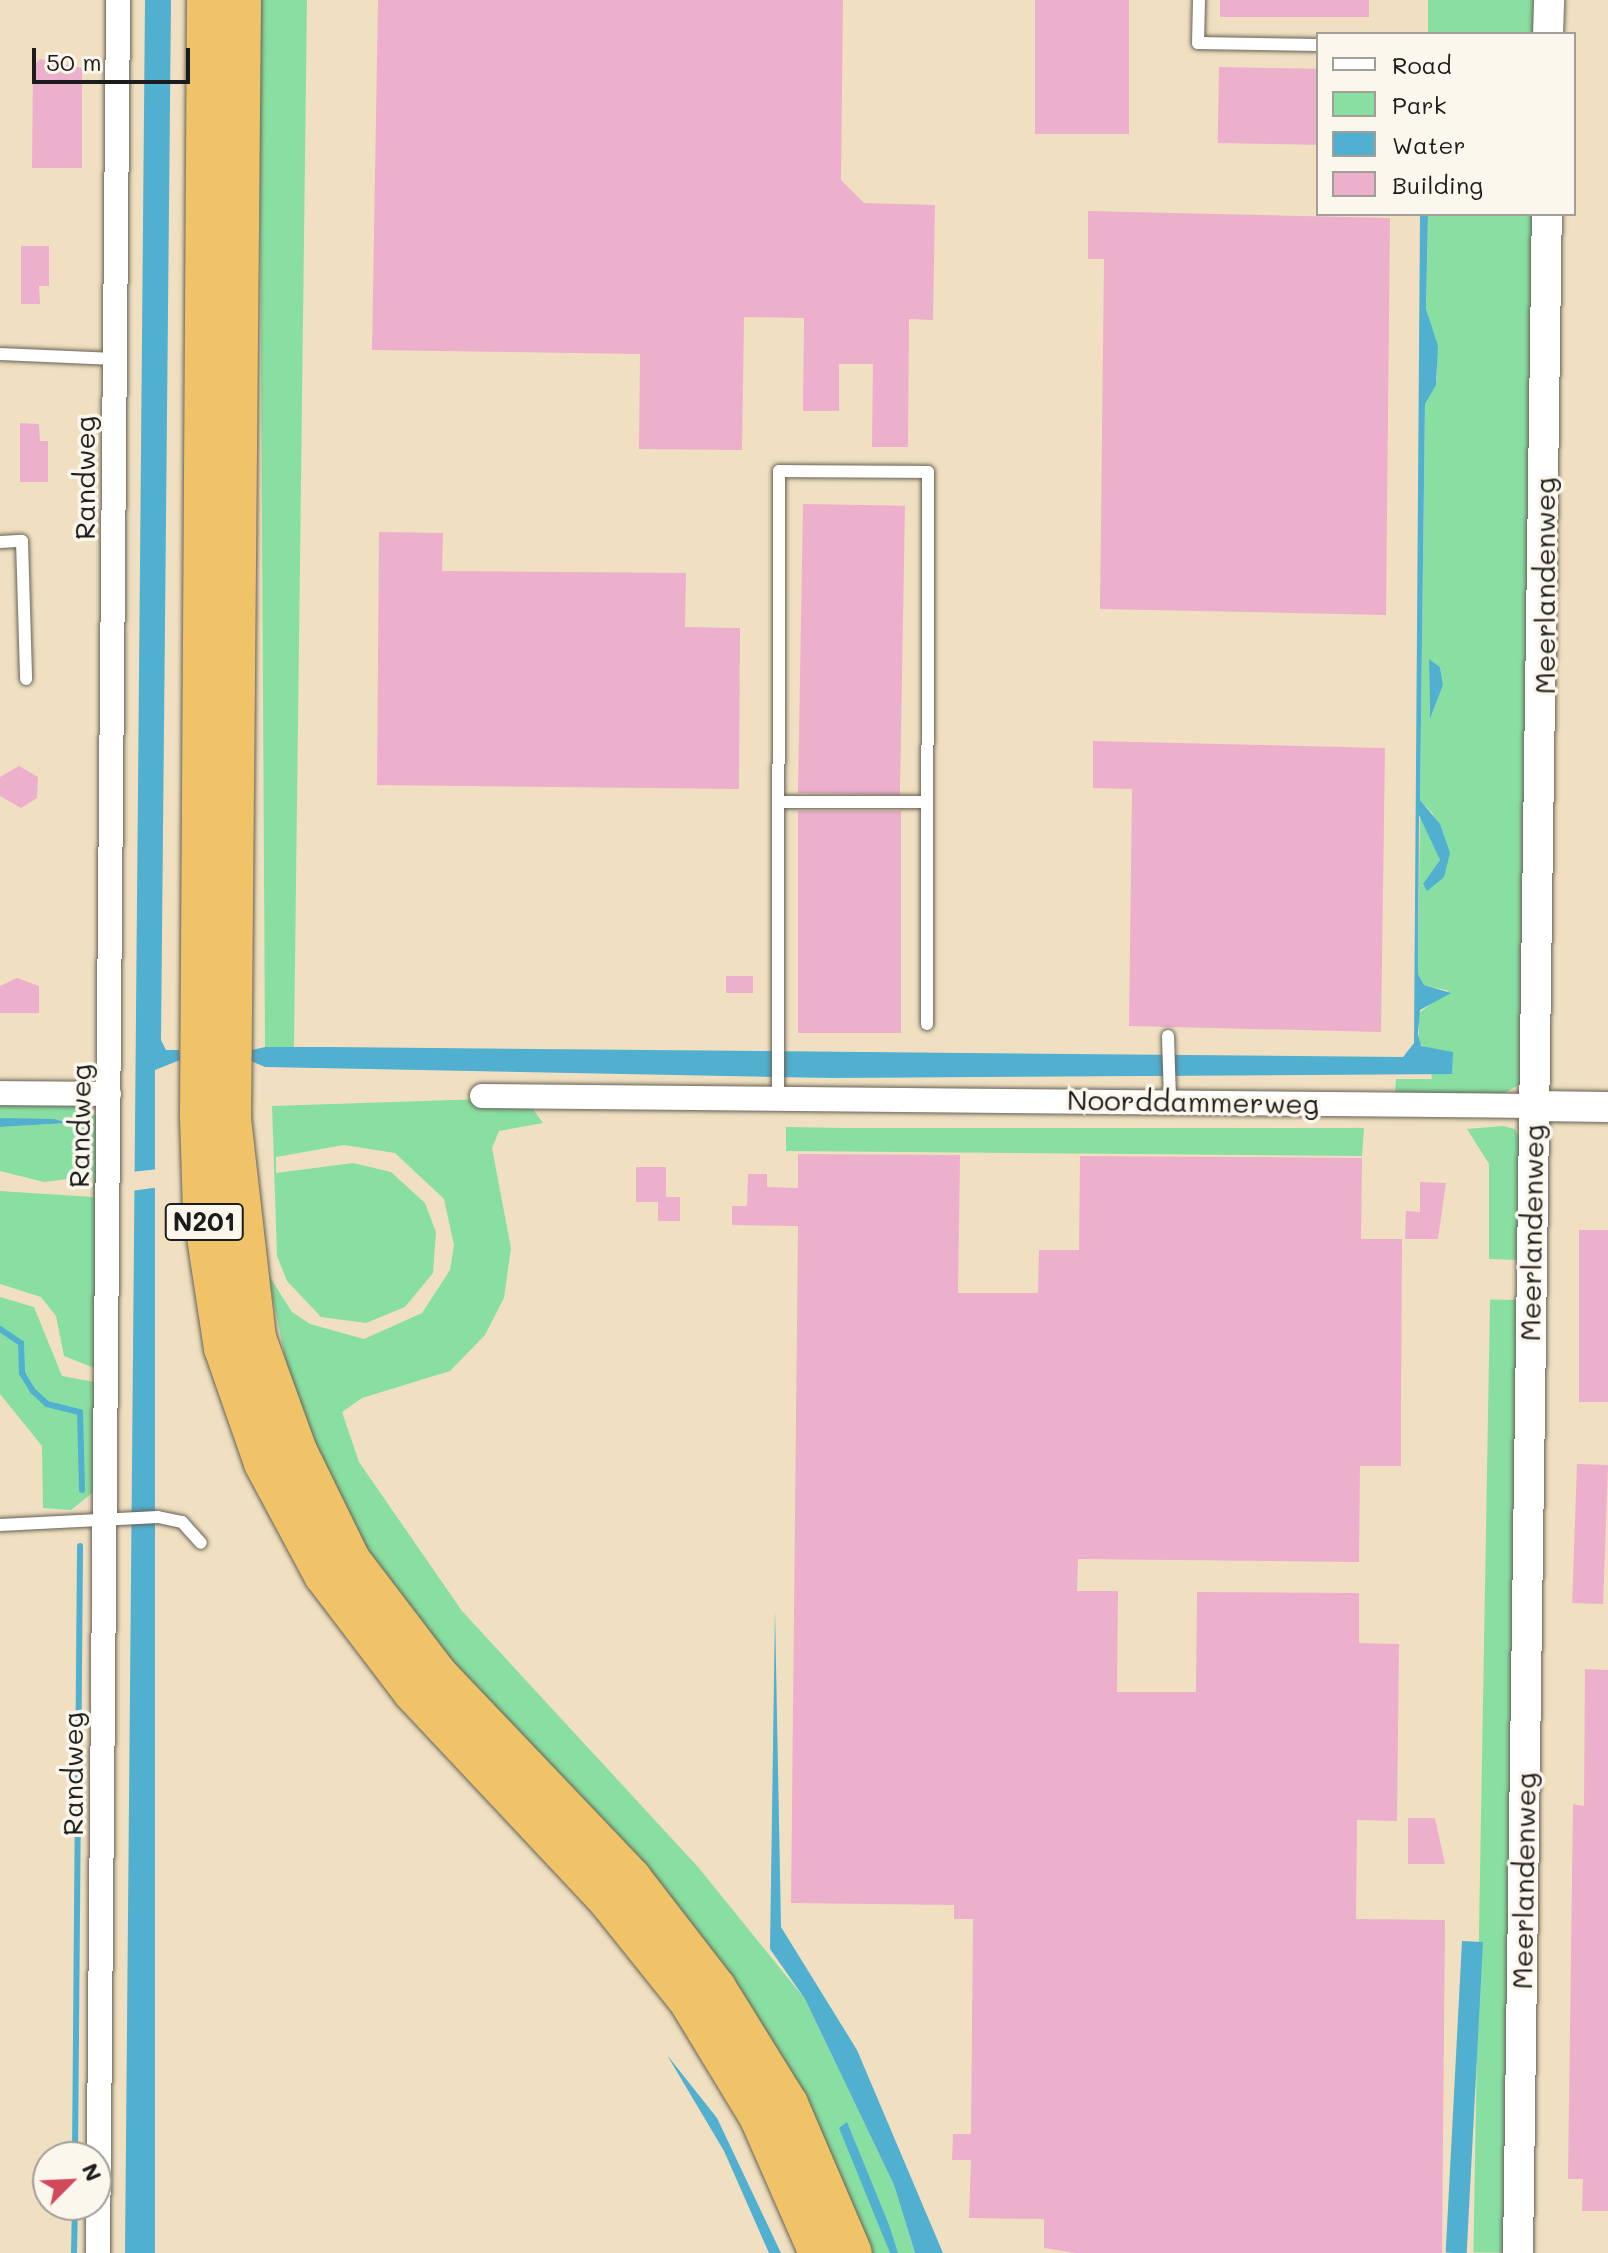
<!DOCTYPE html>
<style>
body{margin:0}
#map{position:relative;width:1608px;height:2253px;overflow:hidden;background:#f0e0c1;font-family:Mali,sans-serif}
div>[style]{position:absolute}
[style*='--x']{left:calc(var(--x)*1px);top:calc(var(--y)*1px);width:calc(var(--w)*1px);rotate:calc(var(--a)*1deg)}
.green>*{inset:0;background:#89dfa2;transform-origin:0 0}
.water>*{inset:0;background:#51afd0;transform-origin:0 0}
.pier>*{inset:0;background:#f0e0c1}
.stream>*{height:6px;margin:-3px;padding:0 3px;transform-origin:3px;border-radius:3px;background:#51afd0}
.building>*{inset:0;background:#ecafcc;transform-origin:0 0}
.roads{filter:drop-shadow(0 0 2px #666156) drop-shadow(0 0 2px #666156)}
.service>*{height:12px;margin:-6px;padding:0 6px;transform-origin:6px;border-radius:6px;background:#fff}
.minor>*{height:24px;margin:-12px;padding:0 12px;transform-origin:12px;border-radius:12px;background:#fff}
.tertiary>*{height:30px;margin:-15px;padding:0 15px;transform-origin:15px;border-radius:15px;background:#fff}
.trunk>*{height:40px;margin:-20px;padding:0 20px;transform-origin:20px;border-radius:20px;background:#f0c369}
span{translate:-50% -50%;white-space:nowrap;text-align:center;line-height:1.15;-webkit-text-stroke:7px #fbf7ec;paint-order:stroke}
.shield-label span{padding:2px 6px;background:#fbf7ec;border:2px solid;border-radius:6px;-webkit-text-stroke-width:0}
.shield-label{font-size:26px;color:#1c1c1c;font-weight:700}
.street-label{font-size:28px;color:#1c1c1c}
.legend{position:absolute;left:1316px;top:32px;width:260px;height:184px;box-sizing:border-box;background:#fbf7ec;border:2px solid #a29f99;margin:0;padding:10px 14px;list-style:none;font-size:24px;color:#1c1c1c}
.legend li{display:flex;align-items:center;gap:16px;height:40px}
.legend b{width:40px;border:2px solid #a29f99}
.north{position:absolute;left:32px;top:2141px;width:80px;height:80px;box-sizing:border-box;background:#fbf7ec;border:2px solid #a29f99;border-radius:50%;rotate:66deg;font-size:22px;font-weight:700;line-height:32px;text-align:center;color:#1c1c1c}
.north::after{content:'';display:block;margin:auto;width:28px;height:36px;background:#d1495b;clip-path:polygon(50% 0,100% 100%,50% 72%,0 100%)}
.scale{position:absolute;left:32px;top:48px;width:158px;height:36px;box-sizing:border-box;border:4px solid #1c1c1c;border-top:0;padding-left:10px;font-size:24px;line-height:28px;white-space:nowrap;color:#1c1c1c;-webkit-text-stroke:6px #fbf7ec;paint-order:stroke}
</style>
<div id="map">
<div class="green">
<div style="clip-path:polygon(259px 0,307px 0,294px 1047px,265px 1047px)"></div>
<div style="left:1428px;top:0;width:105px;height:34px"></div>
<div style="clip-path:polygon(evenodd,1428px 214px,1534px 214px,1520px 1084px,1503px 1094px,1395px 1093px,1396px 1079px,1432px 1079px,1427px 1048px,1419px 1044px,1419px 1013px,1449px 991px,1424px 985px,1418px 974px,1420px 815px,1440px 860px,1422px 886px,1444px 877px,1433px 814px,1420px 800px,1425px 404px,1437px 379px,1437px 352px,1426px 309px,1428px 214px,1429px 659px,1440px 667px,1443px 685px,1430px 719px,1429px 659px)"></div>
<div style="clip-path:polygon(484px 1099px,530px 1105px,543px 1123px,499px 1131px,492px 1148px,511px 1248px,504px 1298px,485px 1335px,450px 1371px,362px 1398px,342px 1412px,359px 1462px,462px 1611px,698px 1867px,805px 1999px,894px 2185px,915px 2253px,898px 2253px,847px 2123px,890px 2253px,869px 2253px,364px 1548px,292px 1391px,268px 1274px,292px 1312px,310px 1324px,364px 1339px,422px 1313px,450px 1270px,454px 1245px,444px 1199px,395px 1153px,344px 1145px,276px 1157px,276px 1173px,353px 1163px,391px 1172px,425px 1203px,436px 1232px,433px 1273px,405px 1307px,366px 1323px,321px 1317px,287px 1281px,277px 1256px,272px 1106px)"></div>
<div style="clip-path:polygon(0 1100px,76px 1102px,96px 1116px,97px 1369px,64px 1356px,56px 1316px,41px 1297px,0 1284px,0 1191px,93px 1197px,93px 1176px,44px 1182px,0 1171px,0 1127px,68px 1123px,0 1118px)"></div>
<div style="clip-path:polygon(1503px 1126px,1515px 1129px,1521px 1141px,1521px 1260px,1489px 1259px,1489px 1164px,1467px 1129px)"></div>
<div style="clip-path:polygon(786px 1127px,848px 1128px,1364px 1128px,1362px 1156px,786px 1151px)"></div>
<div style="clip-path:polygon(0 1297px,34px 1307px,62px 1376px,94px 1382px,97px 1489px,71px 1510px,43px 1508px,42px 1446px,0 1394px)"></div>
<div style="left:1520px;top:1300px;width:953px;height:30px;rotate:91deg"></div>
</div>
<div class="water">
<div style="clip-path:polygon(145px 0,171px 0,161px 1040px,166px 1050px,179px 1050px,180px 1060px,155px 1070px,155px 2253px,125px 2253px)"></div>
<div style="clip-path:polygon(1420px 214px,1428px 214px,1426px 309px,1438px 346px,1436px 385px,1425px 404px,1420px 800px,1440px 824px,1450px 853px,1444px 877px,1427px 891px,1423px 884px,1440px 860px,1419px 815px,1418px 974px,1424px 985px,1451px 993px,1420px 1010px,1418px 1034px,1421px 1046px,1453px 1052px,1452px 1074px,833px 1078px,265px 1067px,251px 1061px,252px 1050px,265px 1047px,329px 1047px,1403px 1057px,1414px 1043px)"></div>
<div style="clip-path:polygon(1429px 659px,1440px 667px,1443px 685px,1430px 719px)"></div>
<div style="clip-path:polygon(0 1118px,54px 1119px,68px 1123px,0 1127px)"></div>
<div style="clip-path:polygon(775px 1610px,781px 1927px,857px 2050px,943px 2253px,915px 2253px,894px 2185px,805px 1999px,770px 1949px)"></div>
<div style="left:1462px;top:1941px;width:21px;height:312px;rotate:3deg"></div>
<div style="clip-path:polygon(667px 2055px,717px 2118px,781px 2253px,769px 2253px,724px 2151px)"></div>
<div style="clip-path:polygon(847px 2122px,889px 2225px,898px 2253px,890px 2253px,839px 2128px)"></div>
</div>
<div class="pier">
<div style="clip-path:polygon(159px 1169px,160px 1187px,131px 1191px,131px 1172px)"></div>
</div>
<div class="stream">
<div style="--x:0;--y:1329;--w:25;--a:34"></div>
<div style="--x:21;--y:1343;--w:30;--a:88"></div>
<div style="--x:22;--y:1373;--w:21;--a:59"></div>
<div style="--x:33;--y:1391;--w:19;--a:43"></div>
<div style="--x:47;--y:1404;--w:34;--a:14"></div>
<div style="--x:80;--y:1412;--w:78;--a:88.5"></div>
<div style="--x:75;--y:2157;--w:611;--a:-89.53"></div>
<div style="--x:74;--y:2253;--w:48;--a:-88.8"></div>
</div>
<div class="building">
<div style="clip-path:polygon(378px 0,843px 0,841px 180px,864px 203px,935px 205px,933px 320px,909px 319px,908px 447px,872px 447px,873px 364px,839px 364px,839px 411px,803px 411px,804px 318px,744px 317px,742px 450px,639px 449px,640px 354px,372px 350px)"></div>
<div style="left:1035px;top:0;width:94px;height:134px"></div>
<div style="left:1220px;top:0;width:149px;height:17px"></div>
<div style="clip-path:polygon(40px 59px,82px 68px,82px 168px,32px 168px,33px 67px)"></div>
<div style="left:1219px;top:67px;width:99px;height:76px;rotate:1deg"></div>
<div style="clip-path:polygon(1088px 211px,1390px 218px,1386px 615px,1100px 609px,1104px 259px,1088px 259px)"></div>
<div style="clip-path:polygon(21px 246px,49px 246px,49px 286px,39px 286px,40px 304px,21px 304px)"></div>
<div style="clip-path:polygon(20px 423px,39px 424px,40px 441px,48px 441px,48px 482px,20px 482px)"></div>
<div style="left:803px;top:504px;width:102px;height:289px;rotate:1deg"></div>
<div style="clip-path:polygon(379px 532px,443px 533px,442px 571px,686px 573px,685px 627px,740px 628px,739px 789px,377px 785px)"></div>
<div style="clip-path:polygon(1093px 741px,1385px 748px,1381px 1032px,1129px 1026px,1132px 789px,1093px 788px)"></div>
<div style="clip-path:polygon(19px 766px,38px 777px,37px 798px,21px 808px,0 796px,0 777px)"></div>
<div style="left:798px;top:811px;width:103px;height:222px"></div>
<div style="left:726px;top:976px;width:27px;height:17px"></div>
<div style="clip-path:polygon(17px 978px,39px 986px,39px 1013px,0 1013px,0 986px)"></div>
<div style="clip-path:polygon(798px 1154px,960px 1155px,958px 1293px,1038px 1293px,1039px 1250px,1079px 1250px,1080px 1156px,1362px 1158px,1361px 1239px,1402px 1239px,1401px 1401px,1401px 1466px,1360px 1466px,1359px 1562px,1078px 1559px,1077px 1591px,1118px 1591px,1117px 1692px,1196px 1692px,1197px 1592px,1359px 1593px,1359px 1643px,1399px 1644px,1397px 1821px,1357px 1820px,1356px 1919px,1445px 1920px,1442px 2253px,1076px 2253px,1044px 2248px,1044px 2219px,969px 2218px,971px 2160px,952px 2160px,953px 2134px,971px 2134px,973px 1919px,954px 1919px,954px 1905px,791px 1903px,798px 1226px,732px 1225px,732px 1206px,747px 1206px,748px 1174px,767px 1174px,767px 1187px,798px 1188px)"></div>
<div style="clip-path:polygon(636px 1167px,666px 1167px,666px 1197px,680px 1197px,680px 1221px,658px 1221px,658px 1202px,636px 1202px)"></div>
<div style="clip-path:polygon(1420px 1182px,1446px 1183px,1438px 1239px,1405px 1239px,1406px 1211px,1420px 1212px)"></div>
<div style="left:1579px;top:1230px;width:29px;height:172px"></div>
<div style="left:1577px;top:1464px;width:31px;height:139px;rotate:2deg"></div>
<div style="clip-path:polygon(1585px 1669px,1608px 1670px,1608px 2211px,1582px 2211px,1583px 2179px,1568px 2179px,1573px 1804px,1584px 1806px)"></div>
<div style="clip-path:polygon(1408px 1818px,1435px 1818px,1445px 1864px,1408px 1864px)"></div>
</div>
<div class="roads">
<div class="service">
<div style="--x:1199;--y:0;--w:43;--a:91.3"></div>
<div style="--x:1198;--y:43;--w:120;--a:1"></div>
<div style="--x:0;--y:354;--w:115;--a:2.5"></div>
<div style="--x:0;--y:542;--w:22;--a:-3"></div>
<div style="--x:22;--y:541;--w:138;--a:88.3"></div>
<div style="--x:778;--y:802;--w:149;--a:0"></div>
<div style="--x:1168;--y:1036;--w:64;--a:88.2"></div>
<div style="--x:778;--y:1098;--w:627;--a:-89.91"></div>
<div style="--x:779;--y:471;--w:149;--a:0.4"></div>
<div style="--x:928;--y:472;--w:552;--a:90.1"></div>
<div style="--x:0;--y:1525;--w:158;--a:-2.9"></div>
<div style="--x:158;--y:1517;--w:25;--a:12"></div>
<div style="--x:182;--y:1522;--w:28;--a:48"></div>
</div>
<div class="minor">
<div style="--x:0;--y:1093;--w:109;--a:0.5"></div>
<div style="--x:482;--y:1096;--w:1052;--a:0.54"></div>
<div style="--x:98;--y:2253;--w:2253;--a:-89.49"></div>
</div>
<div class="tertiary">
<div style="--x:1548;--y:34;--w:34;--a:-88"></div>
<div style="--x:1534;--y:1106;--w:74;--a:0.8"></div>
<div style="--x:1518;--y:2253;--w:2039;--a:-89.19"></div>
</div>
<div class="trunk">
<div style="--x:207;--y:0;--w:1116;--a:90.36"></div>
<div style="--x:200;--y:1116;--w:95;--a:88.2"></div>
<div style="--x:203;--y:1211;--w:139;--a:81.3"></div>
<div style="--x:224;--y:1348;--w:122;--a:70.8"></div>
<div style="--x:264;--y:1463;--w:127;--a:61.8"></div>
<div style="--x:324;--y:1575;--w:147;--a:52.7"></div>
<div style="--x:413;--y:1692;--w:287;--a:46.8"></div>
<div style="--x:609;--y:1901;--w:128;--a:51.3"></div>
<div style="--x:689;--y:2001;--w:137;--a:58.7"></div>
<div style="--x:760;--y:2118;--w:147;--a:66.4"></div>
<div style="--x:241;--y:0;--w:1119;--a:90.51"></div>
<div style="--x:231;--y:1119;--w:220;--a:83.5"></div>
<div style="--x:256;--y:1338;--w:120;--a:70.1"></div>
<div style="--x:297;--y:1451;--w:123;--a:63.9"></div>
<div style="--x:351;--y:1561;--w:142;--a:52.7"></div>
<div style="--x:437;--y:1674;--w:282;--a:46.4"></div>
<div style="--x:631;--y:1878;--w:139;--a:52.3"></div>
<div style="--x:716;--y:1988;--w:137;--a:58.2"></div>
<div style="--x:788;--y:2104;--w:162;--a:66.8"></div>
</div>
</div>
<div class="shield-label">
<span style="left:204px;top:1222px">N201</span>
</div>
<div class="street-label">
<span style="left:84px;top:478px;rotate:-90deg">Randweg</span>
<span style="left:1544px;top:586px;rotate:-90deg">Meerlandenweg</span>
<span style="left:1193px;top:1101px;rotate:1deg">Noorddammerweg</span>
<span style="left:79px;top:1126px;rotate:-89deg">Randweg</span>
<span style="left:1531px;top:1233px;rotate:-89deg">Meerlandenweg</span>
<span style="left:72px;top:1774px;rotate:-90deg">Randweg</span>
<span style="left:1523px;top:1881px;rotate:-89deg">Meerlandenweg</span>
</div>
<ul class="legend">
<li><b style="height:10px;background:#fff"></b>Road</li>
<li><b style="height:22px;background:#89dfa2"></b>Park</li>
<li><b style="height:22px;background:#51afd0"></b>Water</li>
<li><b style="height:22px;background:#ecafcc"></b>Building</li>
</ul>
<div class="north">N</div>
<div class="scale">50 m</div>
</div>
